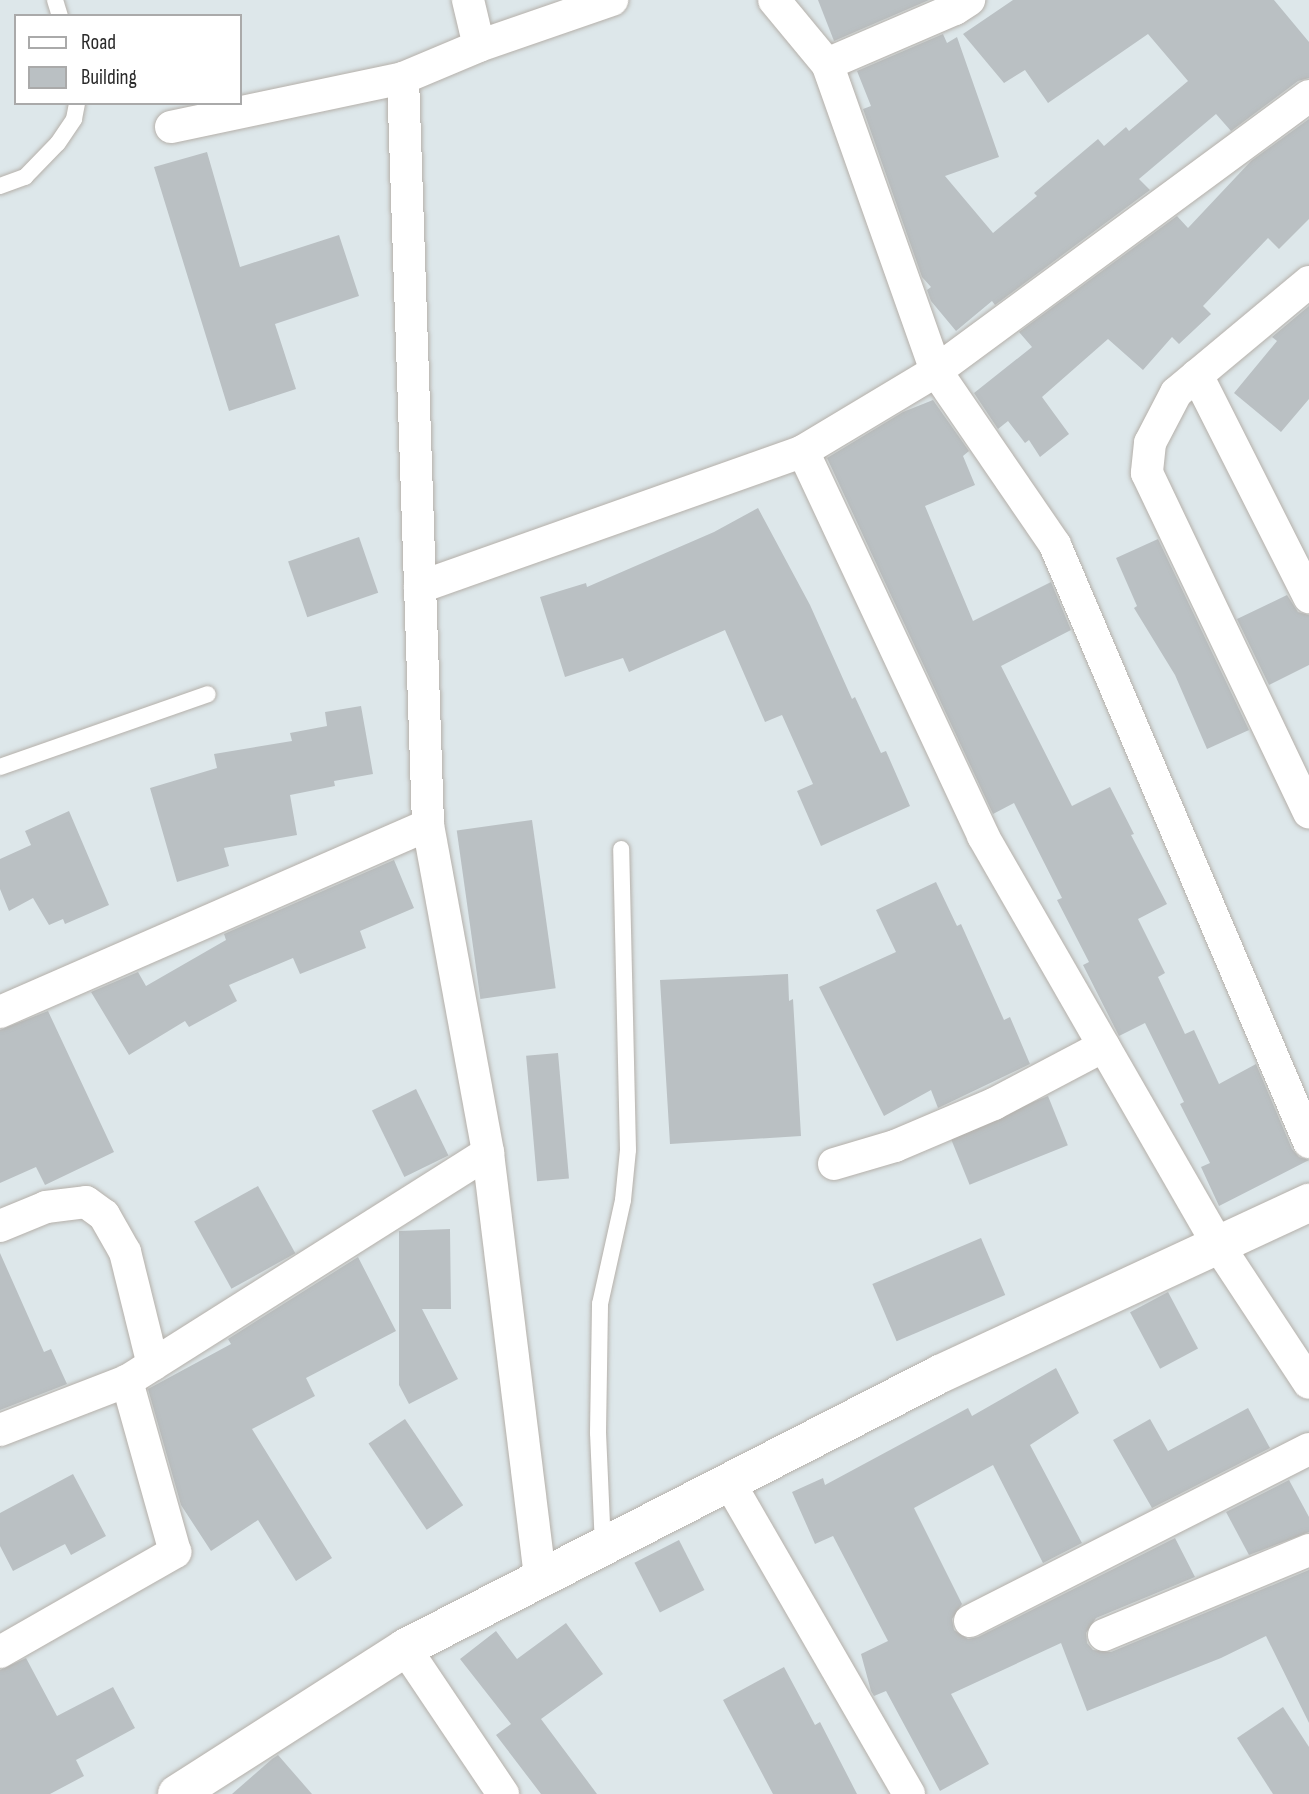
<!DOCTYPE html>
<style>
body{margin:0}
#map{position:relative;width:1309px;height:1794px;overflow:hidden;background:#dde7ea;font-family:"Sofia Sans Condensed",sans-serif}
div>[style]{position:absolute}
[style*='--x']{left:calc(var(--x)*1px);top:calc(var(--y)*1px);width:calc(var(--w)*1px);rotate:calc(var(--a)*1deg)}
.building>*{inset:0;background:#bac0c3;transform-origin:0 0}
.roads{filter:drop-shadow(0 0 2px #b5b0aa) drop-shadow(0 0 2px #b5b0aa)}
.lane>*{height:16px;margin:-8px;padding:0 8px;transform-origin:8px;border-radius:8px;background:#fff}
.street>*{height:32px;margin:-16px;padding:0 16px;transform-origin:16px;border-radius:16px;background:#fff}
.secondary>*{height:38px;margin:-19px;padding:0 19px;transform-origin:19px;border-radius:19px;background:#fff}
span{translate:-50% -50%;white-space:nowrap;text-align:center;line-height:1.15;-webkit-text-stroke:5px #fff;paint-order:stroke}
.legend{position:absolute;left:14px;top:14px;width:228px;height:91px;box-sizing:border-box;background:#fff;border:2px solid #aaa;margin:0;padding:9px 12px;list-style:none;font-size:21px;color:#2a2a2a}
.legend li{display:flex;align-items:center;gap:14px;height:35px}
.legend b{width:35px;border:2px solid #aaa}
</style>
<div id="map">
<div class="building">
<div style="clip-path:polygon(818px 0,929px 0,834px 41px)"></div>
<div style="clip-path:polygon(1013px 0,1274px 0,1309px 42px,1309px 78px,1298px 81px,1231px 131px,1216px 114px,1139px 179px,1150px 190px,995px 305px,992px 301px,956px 331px,931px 301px,927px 290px,931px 287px,922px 277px,863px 109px,871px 106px,857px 71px,943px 34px,947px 43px,957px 37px,999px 157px,945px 176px,993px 233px,1037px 196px,1034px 193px,1098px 139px,1104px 146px,1126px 127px,1129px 131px,1188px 81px,1148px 34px,1048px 103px,1025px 70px,1004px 83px,963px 34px)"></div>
<div style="clip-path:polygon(1309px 119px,1309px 219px,1279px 249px,1268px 238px,1203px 306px,1211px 314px,1179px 344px,1172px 337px,1143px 370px,1108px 339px,1042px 397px,1069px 434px,1040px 457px,1029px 440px,1025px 443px,1008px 421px,998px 429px,974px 393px,1032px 347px,1019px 332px,1177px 216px,1188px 228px,1251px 161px)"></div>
<div style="clip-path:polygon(207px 152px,240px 267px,339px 235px,359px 296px,275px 324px,296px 389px,229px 411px,154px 167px)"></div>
<div style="clip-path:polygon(1309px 306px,1309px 399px,1281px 432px,1234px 393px,1277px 341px,1272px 337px)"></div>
<div style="clip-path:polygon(933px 400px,969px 451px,963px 456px,975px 485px,925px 506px,973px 621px,1051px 582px,1071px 630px,1001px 666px,1072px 806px,1110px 787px,1134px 834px,1131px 835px,1167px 904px,1138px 919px,1165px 973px,1158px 977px,1185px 1034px,1194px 1030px,1219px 1084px,1256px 1064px,1292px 1149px,1299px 1157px,1309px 1160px,1219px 1206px,1201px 1167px,1210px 1163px,1180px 1104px,1184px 1102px,1145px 1023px,1119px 1036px,1083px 965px,1089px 962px,1057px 900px,1062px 898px,1014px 803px,993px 814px,827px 458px,903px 412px)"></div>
<div style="clip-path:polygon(758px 508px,810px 605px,852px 699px,855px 697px,881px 753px,886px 751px,910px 806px,821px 846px,797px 791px,813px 784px,782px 715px,765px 722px,725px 630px,629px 672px,623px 658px,565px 677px,540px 597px,586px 583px,587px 587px,714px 532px)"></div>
<div style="left:359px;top:537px;width:59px;height:75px;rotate:71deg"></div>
<div style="clip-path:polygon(1158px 539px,1249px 730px,1207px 749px,1175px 675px,1134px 608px,1137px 606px,1116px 558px)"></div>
<div style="clip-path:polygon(1287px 595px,1298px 612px,1309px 615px,1309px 665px,1269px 685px,1237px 619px)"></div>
<div style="clip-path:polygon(361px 706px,373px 774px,334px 781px,335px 786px,290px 795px,297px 835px,224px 848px,229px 866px,177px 882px,150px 788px,217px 768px,214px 754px,292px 741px,290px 733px,327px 726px,325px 712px)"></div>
<div style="clip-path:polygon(69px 811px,109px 905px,65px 924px,63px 919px,49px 925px,33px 898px,9px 911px,0 889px,0 859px,31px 845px,25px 831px)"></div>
<div style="left:532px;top:820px;width:170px;height:76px;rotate:82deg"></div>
<div style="clip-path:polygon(394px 860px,414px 908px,360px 931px,366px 948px,300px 974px,293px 958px,229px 985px,237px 1001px,189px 1027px,185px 1021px,129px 1055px,91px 992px,138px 972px,146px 986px,226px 940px,224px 934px)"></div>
<div style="clip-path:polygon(936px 882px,957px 926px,961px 924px,1004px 1020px,1010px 1017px,1030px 1064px,938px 1108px,931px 1090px,884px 1116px,819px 987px,896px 952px,876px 910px)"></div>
<div style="clip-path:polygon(788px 974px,789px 1001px,793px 999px,801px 1136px,670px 1144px,660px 980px)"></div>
<div style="clip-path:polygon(48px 1011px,114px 1152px,45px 1185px,36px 1167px,0 1183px,0 1030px)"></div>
<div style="left:558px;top:1053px;width:126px;height:32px;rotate:85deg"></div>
<div style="left:416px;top:1089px;width:74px;height:49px;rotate:64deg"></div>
<div style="left:1048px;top:1096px;width:53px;height:106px;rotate:68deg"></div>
<div style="left:258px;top:1186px;width:77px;height:73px;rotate:61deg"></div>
<div style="clip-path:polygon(450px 1229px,451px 1309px,422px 1309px,458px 1379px,409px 1404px,399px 1385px,399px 1231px)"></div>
<div style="left:981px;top:1238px;width:62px;height:118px;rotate:67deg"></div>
<div style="clip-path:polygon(0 1253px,44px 1352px,51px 1349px,67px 1384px,0 1410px)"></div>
<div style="clip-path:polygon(358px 1257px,396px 1331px,306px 1378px,315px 1396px,252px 1429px,332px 1558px,296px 1581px,258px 1520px,211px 1551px,181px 1505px,148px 1389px,231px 1344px,228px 1339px)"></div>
<div style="left:1168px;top:1292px;width:64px;height:43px;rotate:62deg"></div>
<div style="clip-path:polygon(1056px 1368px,1079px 1413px,1030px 1445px,1082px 1543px,1043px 1563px,993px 1465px,914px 1508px,962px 1604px,952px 1619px,954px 1630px,968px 1639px,978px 1637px,1175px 1538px,1195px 1577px,1096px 1618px,1086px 1633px,1087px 1643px,1093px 1650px,1111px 1652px,1309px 1570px,1309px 1723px,1266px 1636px,1221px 1658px,1087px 1711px,1061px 1643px,951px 1694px,989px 1764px,940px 1791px,886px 1691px,874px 1696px,871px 1691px,861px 1654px,888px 1641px,833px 1536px,815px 1544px,792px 1492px,823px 1478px,825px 1485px,968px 1408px,972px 1416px)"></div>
<div style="clip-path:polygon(1248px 1408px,1270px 1448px,1152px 1508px,1113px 1440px,1150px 1419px,1168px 1451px)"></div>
<div style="left:405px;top:1419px;width:104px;height:44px;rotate:56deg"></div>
<div style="clip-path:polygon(73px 1474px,106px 1536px,71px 1555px,65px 1544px,13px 1571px,0 1546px,0 1513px)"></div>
<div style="clip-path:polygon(1289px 1480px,1309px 1517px,1309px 1532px,1249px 1555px,1226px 1512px)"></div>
<div style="left:679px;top:1540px;width:56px;height:50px;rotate:63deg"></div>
<div style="clip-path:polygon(566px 1623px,603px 1674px,541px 1719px,597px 1794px,541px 1794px,496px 1735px,511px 1724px,460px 1659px,496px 1631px,517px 1659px)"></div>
<div style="clip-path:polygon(26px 1658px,57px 1716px,113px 1687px,135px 1728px,76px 1760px,84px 1776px,50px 1794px,0 1794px,0 1670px)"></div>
<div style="clip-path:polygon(784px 1667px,815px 1725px,820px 1722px,857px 1794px,773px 1794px,723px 1700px)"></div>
<div style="clip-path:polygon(1283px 1707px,1309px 1747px,1309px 1794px,1273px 1794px,1237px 1738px)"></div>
<div style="clip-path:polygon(278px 1755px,312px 1794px,232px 1794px,272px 1759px)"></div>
</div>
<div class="roads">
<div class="lane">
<div style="--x:55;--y:0;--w:17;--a:73"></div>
<div style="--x:0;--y:186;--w:27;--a:-20"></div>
<div style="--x:25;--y:177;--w:47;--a:-45.9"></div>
<div style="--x:58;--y:143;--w:29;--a:-56"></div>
<div style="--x:74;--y:119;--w:16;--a:-79"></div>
<div style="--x:0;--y:767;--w:220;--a:-19.3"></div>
<div style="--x:603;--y:1547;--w:114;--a:-92.5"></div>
<div style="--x:598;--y:1433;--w:129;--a:-89.1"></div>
<div style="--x:600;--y:1304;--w:107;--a:-77.5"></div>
<div style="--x:623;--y:1200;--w:50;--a:-84.3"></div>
<div style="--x:628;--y:1150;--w:301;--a:-91.3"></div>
</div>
<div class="street">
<div style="--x:468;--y:0;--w:47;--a:76.6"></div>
<div style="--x:827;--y:64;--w:139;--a:-23.3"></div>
<div style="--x:955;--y:9;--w:17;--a:-33"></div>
<div style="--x:403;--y:78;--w:747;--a:88.08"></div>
<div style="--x:428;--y:825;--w:333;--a:79.6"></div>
<div style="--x:488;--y:1153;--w:429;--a:83"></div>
<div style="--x:1309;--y:96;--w:463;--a:143.6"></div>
<div style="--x:936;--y:371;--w:211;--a:55.6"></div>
<div style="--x:1055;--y:545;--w:649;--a:66.95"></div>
<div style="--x:171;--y:127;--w:237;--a:-11.9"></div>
<div style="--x:403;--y:78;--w:82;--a:-22.8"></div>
<div style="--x:479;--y:46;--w:141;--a:-19.1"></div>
<div style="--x:1309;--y:282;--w:173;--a:140.2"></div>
<div style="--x:1176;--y:393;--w:56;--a:117.5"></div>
<div style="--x:1150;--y:443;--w:30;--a:96"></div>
<div style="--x:1147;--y:473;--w:376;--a:64.5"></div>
<div style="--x:1197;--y:375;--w:249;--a:63.2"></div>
<div style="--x:803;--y:451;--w:425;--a:64.9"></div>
<div style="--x:983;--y:836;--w:472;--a:60.1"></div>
<div style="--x:1218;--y:1245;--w:165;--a:56.6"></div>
<div style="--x:420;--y:587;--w:406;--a:-19.5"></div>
<div style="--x:803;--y:451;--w:155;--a:-31"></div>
<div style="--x:936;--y:371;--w:326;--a:-109.5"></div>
<div style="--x:827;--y:64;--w:83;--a:-129.6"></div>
<div style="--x:0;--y:1012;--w:467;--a:-23.6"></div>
<div style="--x:834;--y:1164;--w:64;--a:-16.4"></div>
<div style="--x:895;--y:1146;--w:108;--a:-23"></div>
<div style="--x:994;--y:1104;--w:124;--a:-27.8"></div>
<div style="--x:0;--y:1226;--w:50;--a:-22.4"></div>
<div style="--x:46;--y:1207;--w:40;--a:-7.1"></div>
<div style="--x:86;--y:1202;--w:22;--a:36"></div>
<div style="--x:104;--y:1215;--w:43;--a:60.4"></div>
<div style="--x:125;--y:1252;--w:116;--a:76.1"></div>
<div style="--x:0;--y:1430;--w:136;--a:-21.1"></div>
<div style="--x:127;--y:1381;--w:427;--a:-32.3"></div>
<div style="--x:729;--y:1482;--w:360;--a:60"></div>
<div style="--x:970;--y:1621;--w:380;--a:-26.9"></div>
<div style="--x:1104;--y:1635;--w:222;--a:-22.5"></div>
<div style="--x:405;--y:1648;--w:176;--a:56.1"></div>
<div style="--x:0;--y:1652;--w:202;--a:-29.7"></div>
<div style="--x:175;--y:1552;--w:178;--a:-105.7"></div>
</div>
<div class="secondary">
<div style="--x:177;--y:1794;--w:271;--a:-32.6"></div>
<div style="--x:405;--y:1648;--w:601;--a:-27.12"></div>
<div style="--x:940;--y:1374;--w:407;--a:-24.9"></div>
</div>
</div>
<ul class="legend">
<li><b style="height:9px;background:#fff"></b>Road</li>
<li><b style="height:19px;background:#bac0c3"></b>Building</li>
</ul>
</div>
